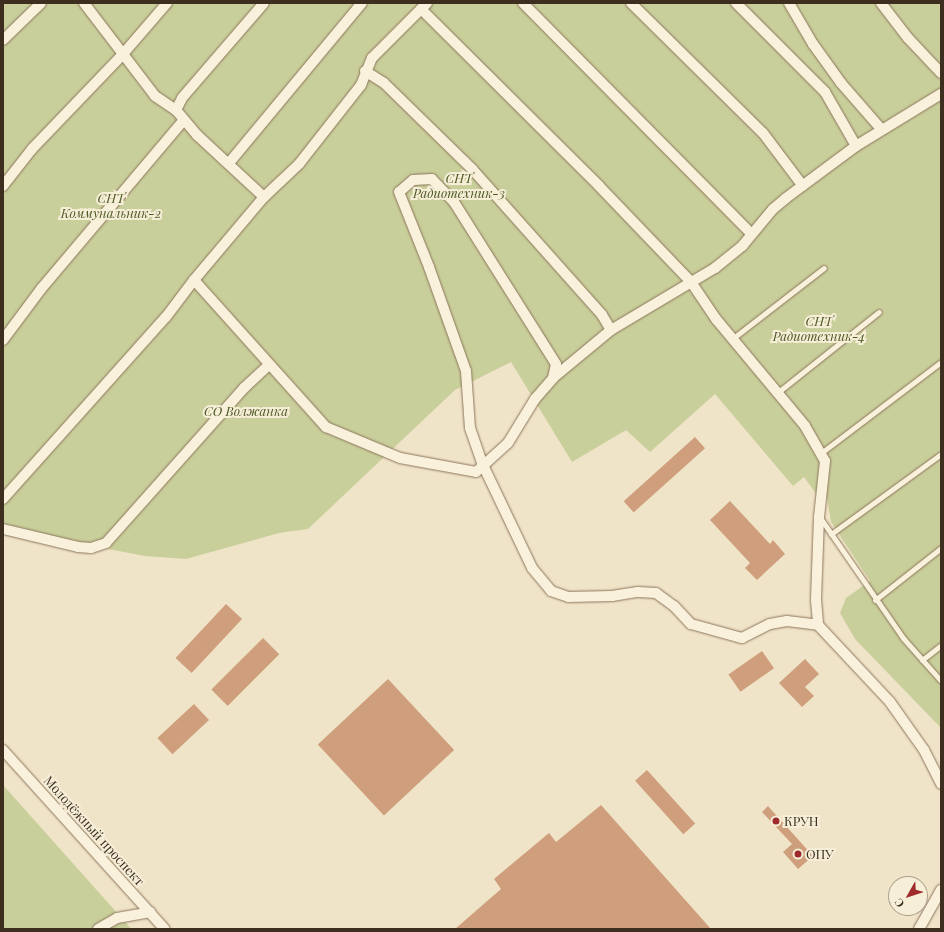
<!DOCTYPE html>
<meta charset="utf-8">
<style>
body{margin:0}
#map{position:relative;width:944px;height:932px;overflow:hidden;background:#f0e4c8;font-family:"Playfair Display",serif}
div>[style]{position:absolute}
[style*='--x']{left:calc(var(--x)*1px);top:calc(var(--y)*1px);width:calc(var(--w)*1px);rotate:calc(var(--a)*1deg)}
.green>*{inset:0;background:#c9cf9b}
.building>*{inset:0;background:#cf9f7d;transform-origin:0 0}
.roads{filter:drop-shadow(0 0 1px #8d765c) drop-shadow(0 0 1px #8d765c)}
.lane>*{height:5px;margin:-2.5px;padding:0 2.5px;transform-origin:2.5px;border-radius:2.5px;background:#faf1dc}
.street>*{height:10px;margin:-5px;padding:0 5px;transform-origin:5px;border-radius:5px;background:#faf1dc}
.dots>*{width:11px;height:11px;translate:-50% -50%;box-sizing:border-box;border:2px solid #f7eed8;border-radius:50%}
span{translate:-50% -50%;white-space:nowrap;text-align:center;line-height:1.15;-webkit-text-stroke:4px #f7eed8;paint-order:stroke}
.park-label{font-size:13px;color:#4d5a26;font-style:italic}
.poi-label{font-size:13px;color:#3d2e20}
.left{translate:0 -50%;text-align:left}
.street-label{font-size:13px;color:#3d2e20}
.frame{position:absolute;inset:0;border:4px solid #3d2e20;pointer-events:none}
.north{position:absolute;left:888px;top:876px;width:40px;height:40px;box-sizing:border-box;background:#f7eed8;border:1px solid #ada18e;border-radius:50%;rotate:231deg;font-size:11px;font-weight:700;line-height:16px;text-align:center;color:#3d2e20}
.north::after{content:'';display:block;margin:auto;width:14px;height:18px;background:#9e2a2b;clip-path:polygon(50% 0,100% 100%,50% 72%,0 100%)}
</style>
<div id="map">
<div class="green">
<div style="clip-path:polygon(3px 3px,941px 3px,941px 728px,855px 639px,840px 613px,846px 598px,870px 581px,831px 522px,827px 498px,817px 495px,804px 477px,793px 486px,715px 394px,650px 452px,626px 430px,572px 462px,511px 362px,455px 390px,308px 529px,279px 533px,186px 559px,145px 556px,55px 539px,3px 525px)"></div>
<div style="clip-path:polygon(3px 785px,127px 924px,131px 929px,3px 929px)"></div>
</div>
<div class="building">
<div style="left:695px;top:437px;width:15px;height:96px;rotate:48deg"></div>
<div style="clip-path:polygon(730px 501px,770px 544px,773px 540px,785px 554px,757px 580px,745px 568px,750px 563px,710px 520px)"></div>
<div style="left:226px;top:604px;width:22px;height:74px;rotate:43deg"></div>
<div style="left:263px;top:638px;width:23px;height:73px;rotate:45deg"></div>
<div style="left:762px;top:651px;width:21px;height:41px;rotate:55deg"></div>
<div style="clip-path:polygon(805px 659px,819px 674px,805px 687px,814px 696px,802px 707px,779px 683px)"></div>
<div style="left:388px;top:679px;width:97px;height:96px;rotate:47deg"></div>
<div style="left:194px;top:704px;width:22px;height:50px;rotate:47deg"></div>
<div style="left:647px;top:770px;width:72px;height:16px;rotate:48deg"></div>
<div style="clip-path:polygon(601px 805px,711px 929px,455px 929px,501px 889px,494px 879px,549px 833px,556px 842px)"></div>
<div style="clip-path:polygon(768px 806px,813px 856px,798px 869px,783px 852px,792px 844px,762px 812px)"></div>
</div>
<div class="roads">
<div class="lane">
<div style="--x:732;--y:339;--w:116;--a:-37.7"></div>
<div style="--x:777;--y:393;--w:130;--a:-38.5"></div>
<div style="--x:821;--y:453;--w:151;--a:-37.2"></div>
<div style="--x:821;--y:519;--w:145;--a:55.4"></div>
<div style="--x:903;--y:638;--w:57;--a:48.5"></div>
<div style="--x:831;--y:534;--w:136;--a:-36"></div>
<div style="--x:875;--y:600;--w:84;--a:-38.2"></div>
<div style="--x:922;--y:660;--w:24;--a:-38"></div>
</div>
<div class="street">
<div style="--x:84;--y:3;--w:117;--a:52.6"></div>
<div style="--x:155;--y:96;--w:25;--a:34"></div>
<div style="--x:176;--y:110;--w:33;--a:50"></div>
<div style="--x:197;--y:135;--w:91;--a:42.8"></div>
<div style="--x:523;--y:3;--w:324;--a:45.3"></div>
<div style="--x:631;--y:3;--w:185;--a:44.6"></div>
<div style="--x:763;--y:133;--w:66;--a:53"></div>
<div style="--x:736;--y:3;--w:126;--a:45"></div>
<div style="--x:825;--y:92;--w:62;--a:60.1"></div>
<div style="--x:789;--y:3;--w:48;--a:59.7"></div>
<div style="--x:813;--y:44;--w:48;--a:54.3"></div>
<div style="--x:841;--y:83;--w:62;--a:48.9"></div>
<div style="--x:881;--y:3;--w:44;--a:52.4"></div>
<div style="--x:908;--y:38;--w:48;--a:46.7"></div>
<div style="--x:421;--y:9;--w:251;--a:44.8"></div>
<div style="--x:599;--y:186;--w:133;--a:46.2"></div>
<div style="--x:691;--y:282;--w:45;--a:56"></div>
<div style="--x:716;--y:319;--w:139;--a:50.2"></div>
<div style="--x:805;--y:426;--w:40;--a:60.3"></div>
<div style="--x:825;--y:461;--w:56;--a:96.1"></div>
<div style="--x:819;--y:517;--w:83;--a:92.1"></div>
<div style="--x:816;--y:600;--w:25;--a:85"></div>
<div style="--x:3;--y:40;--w:53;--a:-44.2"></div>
<div style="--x:365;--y:71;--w:22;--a:32"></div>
<div style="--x:384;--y:83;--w:124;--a:44.3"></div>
<div style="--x:473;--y:170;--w:194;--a:48.3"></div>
<div style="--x:602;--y:315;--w:17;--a:59"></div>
<div style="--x:176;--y:110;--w:13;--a:-63"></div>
<div style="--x:182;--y:98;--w:125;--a:-49.2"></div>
<div style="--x:229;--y:163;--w:208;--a:-50.3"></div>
<div style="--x:3;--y:186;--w:47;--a:-51.9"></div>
<div style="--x:32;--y:149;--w:132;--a:-46.2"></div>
<div style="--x:123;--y:54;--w:67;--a:-49.2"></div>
<div style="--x:194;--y:280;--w:198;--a:48.1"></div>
<div style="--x:326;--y:427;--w:80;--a:22.7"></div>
<div style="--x:400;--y:458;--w:77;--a:10.4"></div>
<div style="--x:476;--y:472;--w:43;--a:-42.2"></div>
<div style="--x:508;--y:443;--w:52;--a:-58.5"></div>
<div style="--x:535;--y:399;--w:28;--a:-49"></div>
<div style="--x:553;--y:378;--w:75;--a:-39.6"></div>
<div style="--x:611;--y:330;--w:121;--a:-30.8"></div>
<div style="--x:715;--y:268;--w:36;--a:-39"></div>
<div style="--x:743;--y:245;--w:47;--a:-50.2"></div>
<div style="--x:773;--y:209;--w:17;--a:-40"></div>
<div style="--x:786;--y:198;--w:87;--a:-36.6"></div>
<div style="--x:856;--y:146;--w:100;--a:-31.5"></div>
<div style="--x:3;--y:340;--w:64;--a:-53.3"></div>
<div style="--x:41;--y:289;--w:221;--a:-49.8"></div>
<div style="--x:553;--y:378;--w:14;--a:-78"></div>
<div style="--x:556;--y:364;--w:191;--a:-122.2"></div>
<div style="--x:454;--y:202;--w:32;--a:-134"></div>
<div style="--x:432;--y:179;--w:19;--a:177"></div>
<div style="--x:413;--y:180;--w:18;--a:139"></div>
<div style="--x:399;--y:192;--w:81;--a:68.2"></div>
<div style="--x:429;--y:267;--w:110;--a:70.4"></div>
<div style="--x:466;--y:371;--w:57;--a:86"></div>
<div style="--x:470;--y:428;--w:37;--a:71"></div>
<div style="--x:482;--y:463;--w:116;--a:64.5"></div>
<div style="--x:532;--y:568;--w:30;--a:50"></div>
<div style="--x:551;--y:591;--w:18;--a:19"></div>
<div style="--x:568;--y:597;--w:44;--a:-1.3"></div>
<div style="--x:612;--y:596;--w:26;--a:-9"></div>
<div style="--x:638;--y:592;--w:18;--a:3"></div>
<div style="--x:656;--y:593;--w:22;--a:36"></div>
<div style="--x:674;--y:606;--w:25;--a:47"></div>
<div style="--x:691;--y:624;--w:53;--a:15.4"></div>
<div style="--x:742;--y:638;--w:31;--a:-27"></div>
<div style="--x:770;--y:624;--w:17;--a:-10"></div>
<div style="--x:787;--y:621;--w:31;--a:7"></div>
<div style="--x:3;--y:499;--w:244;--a:-48.2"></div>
<div style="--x:166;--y:317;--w:46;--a:-52.9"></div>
<div style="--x:194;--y:280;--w:109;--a:-49.9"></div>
<div style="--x:264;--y:197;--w:48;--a:-43.3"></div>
<div style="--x:299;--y:164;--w:100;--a:-51.9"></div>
<div style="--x:361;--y:85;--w:29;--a:-68"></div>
<div style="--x:372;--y:58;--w:78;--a:-45"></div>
<div style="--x:3;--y:529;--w:77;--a:13.5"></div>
<div style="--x:78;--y:547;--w:13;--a:4"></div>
<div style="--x:91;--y:548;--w:16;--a:-18"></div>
<div style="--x:106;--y:543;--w:208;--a:-48.3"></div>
<div style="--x:244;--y:388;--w:34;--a:-43"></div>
<div style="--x:818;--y:625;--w:105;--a:46.9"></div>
<div style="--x:890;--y:702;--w:59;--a:54.7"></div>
<div style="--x:924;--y:750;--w:38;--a:63"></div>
<div style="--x:3;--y:750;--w:241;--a:47.9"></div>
<div style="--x:98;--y:929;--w:22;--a:-30"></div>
<div style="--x:117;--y:918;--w:34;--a:-10"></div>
<div style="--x:919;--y:929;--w:45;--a:-60.6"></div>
</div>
</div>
<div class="dots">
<div style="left:776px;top:821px;background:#9e2a2b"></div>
<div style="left:798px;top:854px;background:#9e2a2b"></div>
</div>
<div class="park-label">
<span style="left:459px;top:186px">СНТ<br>Радиотехник-3</span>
<span style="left:111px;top:206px">СНТ<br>Коммунальник-2</span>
<span style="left:819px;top:329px">СНТ<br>Радиотехник-4</span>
<span style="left:246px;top:411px">СО Волжанка</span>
</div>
<div class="poi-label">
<span class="left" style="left:784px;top:821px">КРУН</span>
<span class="left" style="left:806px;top:854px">ОПУ</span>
</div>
<div class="street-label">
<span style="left:94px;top:831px;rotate:48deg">Молодёжный проспект</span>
</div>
<div class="frame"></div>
<div class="north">С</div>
</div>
